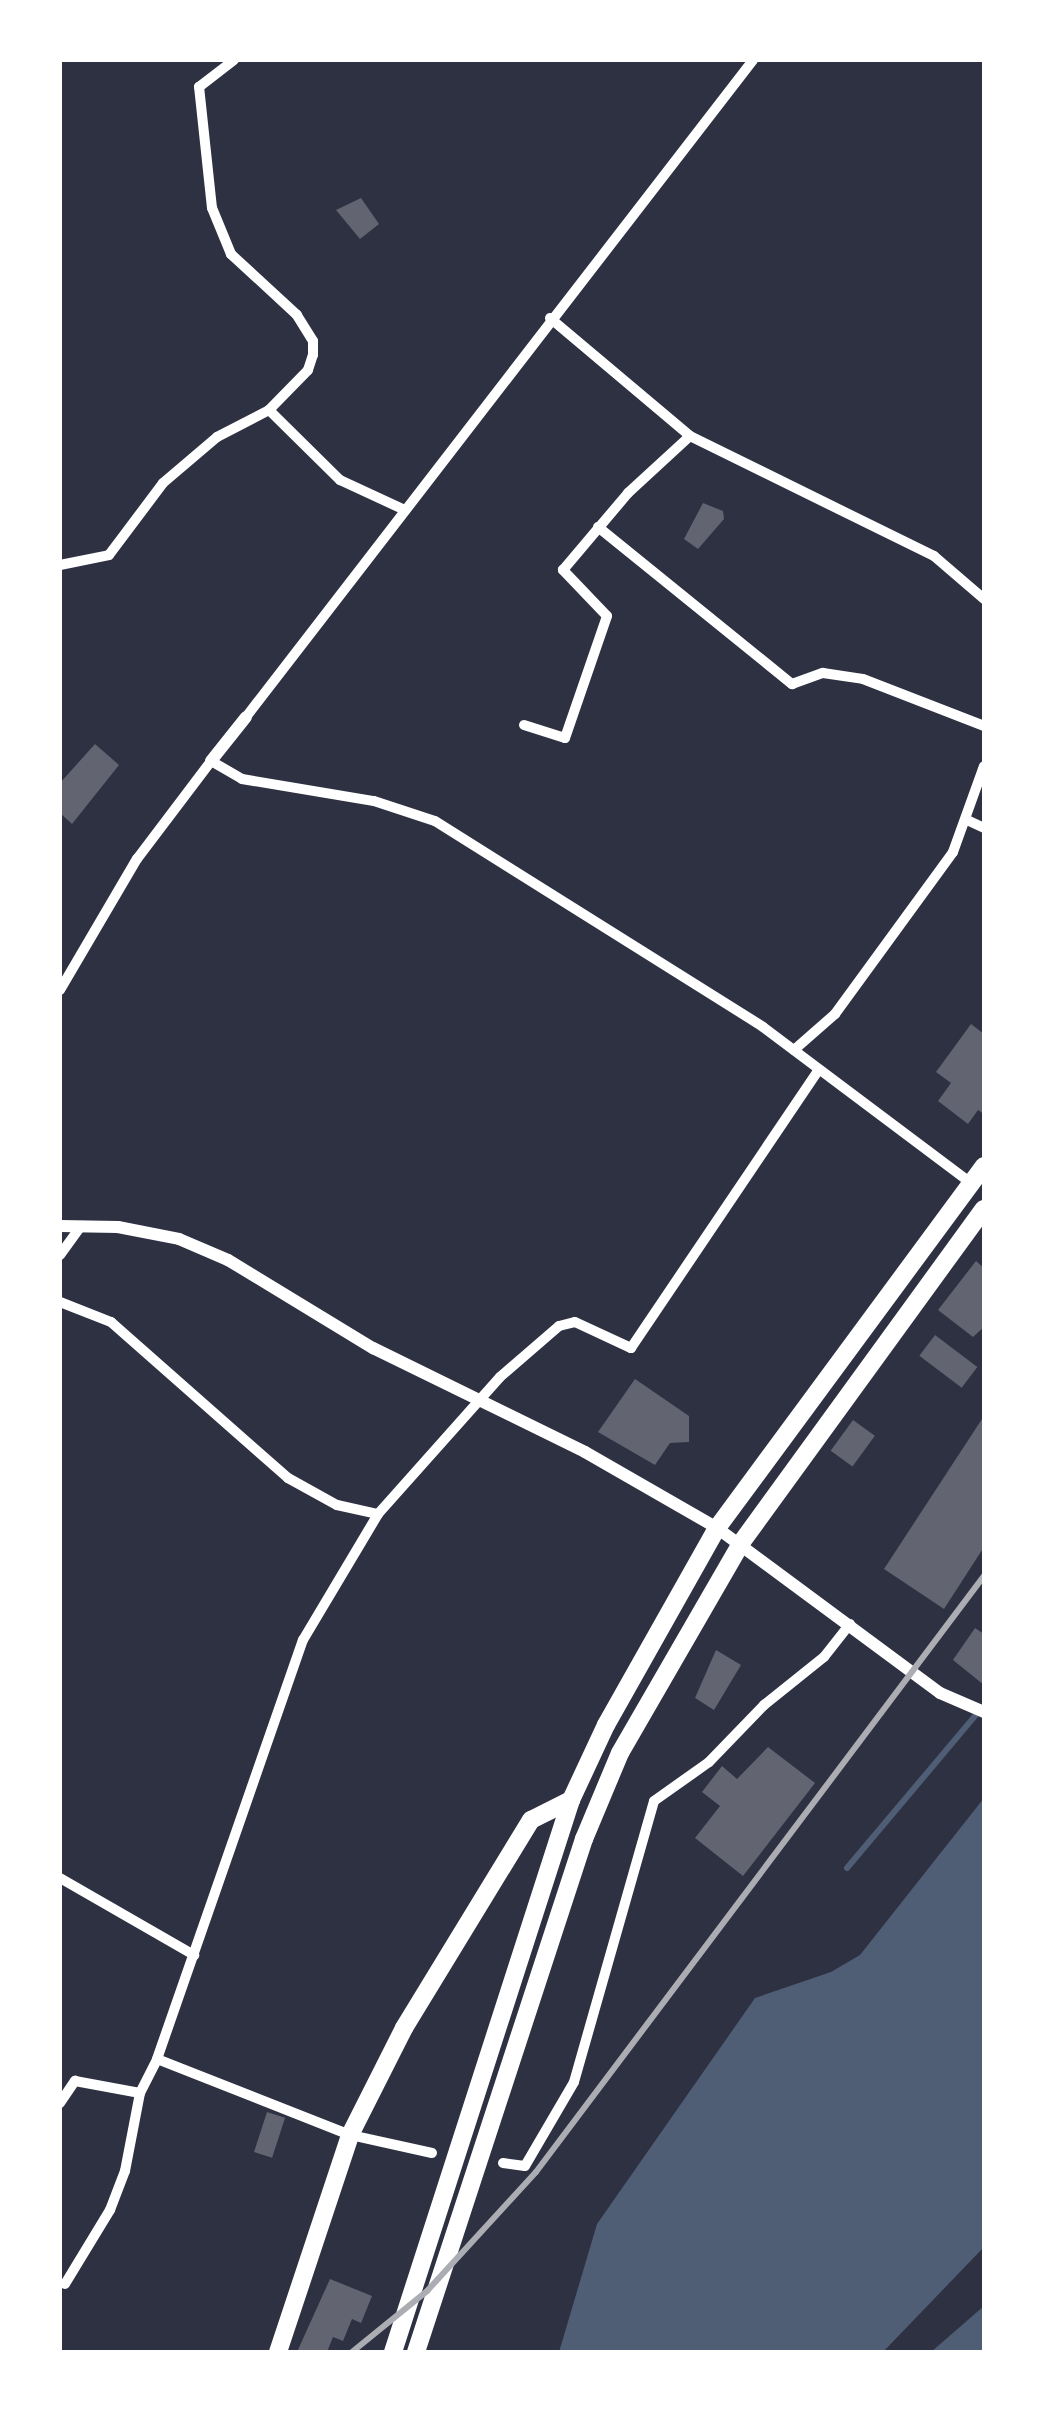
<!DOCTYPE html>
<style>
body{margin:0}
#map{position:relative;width:1044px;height:2412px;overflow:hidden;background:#2d3142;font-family:Karla,sans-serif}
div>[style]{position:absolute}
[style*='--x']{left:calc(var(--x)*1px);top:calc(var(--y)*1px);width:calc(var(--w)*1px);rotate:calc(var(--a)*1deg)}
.water>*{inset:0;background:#4f5d75}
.stream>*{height:6px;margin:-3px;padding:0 3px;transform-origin:3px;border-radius:3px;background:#4f5d75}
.building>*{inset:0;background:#626471;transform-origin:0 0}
.minor>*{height:10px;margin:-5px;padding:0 5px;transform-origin:5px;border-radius:5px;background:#fff}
.tertiary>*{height:12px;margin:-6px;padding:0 6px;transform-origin:6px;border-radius:6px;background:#fff}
.primary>*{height:18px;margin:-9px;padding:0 9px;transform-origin:9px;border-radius:9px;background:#fff}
.trunk>*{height:18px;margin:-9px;padding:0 9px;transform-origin:9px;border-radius:9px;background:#fff}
.rail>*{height:6px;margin:-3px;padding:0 3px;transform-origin:3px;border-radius:3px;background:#abadb3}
span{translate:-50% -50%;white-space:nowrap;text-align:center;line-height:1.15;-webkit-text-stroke:10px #fff;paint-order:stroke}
.frame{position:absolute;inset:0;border:62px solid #fff;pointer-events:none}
</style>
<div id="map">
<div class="water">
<div style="clip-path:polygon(984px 1798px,984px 2247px,883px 2352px,559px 2352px,597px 2224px,755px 1998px,831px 1972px,860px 1955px)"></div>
<div style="clip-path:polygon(984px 2306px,984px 2352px,931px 2352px)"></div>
</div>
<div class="stream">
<div style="--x:847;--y:1868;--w:208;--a:-49.9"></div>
</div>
<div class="building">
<div style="clip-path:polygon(361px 198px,379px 224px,360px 239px,336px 210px)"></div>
<div style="clip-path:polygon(703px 503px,723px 511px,724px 519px,698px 549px,684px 539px)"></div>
<div style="clip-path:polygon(95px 744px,119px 765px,72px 824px,60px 813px,60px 783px)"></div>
<div style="clip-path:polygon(971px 1024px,984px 1034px,984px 1114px,978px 1110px,968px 1124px,938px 1101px,951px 1083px,936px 1072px)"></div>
<div style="clip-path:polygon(976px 1261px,984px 1268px,984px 1327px,973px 1337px,938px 1310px)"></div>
<div style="left:935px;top:1335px;width:53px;height:26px;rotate:37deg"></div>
<div style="clip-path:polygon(635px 1379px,689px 1416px,689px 1442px,670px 1443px,655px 1465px,598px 1432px)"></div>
<div style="clip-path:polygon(982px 1419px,984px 1547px,944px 1609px,884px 1569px)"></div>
<div style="left:853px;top:1420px;width:27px;height:38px;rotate:36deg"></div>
<div style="clip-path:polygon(975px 1628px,984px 1634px,984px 1685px,953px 1660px)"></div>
<div style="clip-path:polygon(716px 1650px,741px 1665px,714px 1710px,695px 1698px)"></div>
<div style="clip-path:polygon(768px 1747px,815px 1783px,743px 1876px,695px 1838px,720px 1806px,702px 1792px,722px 1766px,737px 1779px)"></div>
<div style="left:267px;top:2112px;width:19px;height:42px;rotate:18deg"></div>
<div style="clip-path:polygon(330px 2279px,372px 2296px,361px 2323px,352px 2319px,343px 2341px,333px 2337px,327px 2352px,297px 2352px)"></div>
</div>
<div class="minor">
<div style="--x:550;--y:318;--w:183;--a:40.1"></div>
<div style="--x:690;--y:436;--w:272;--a:26.2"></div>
<div style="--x:934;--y:556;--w:66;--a:40.7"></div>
<div style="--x:269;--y:410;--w:100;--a:44.6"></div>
<div style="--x:340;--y:480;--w:72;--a:24.8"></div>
<div style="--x:598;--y:527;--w:250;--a:39"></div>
<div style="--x:792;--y:684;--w:33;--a:-20"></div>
<div style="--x:823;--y:673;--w:40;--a:8.5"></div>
<div style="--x:863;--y:679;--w:130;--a:21.2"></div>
<div style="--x:60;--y:565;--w:50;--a:-11.5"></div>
<div style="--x:109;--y:555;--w:90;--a:-53.1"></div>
<div style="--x:163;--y:483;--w:71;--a:-40.4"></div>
<div style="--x:217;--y:437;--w:59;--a:-27.4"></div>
<div style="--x:269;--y:410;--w:56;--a:-45.7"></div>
<div style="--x:308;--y:370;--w:16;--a:-72"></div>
<div style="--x:313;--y:355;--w:14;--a:-90"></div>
<div style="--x:313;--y:341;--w:31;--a:-122"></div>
<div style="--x:297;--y:315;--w:90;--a:-137.3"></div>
<div style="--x:231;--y:254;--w:50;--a:-112.4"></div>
<div style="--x:212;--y:208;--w:122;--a:-96.1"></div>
<div style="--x:199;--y:87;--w:44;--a:-37.6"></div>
<div style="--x:246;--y:717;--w:830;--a:-52.34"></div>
<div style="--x:524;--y:725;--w:43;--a:17.6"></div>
<div style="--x:565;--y:738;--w:129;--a:-71"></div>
<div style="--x:607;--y:616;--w:64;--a:-133.7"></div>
<div style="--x:563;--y:570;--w:101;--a:-49.8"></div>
<div style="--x:628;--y:493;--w:84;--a:-42.6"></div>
<div style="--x:967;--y:820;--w:19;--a:25"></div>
<div style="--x:60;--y:990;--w:152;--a:-59.6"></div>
<div style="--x:137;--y:859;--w:123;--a:-52.9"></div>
<div style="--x:211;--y:761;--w:36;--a:30"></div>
<div style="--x:242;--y:779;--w:134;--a:9.5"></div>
<div style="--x:374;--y:801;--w:64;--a:18.2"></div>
<div style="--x:435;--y:821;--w:387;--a:32.1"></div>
<div style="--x:763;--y:1027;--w:260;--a:36.9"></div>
<div style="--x:794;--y:1050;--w:55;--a:-41.3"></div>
<div style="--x:835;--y:1014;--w:200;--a:-53.9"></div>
<div style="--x:953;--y:852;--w:91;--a:-70.2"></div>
<div style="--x:60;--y:1255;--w:36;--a:-54"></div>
<div style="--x:60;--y:1302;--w:55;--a:21.4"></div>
<div style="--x:111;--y:1322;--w:236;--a:41.4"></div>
<div style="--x:288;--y:1478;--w:56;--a:28.9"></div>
<div style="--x:337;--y:1505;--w:42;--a:12.4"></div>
<div style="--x:60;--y:1878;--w:155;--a:29.9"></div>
<div style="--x:60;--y:2103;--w:27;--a:-56"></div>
<div style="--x:75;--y:2081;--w:66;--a:10.5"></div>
<div style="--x:432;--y:2153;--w:84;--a:-167.6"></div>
<div style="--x:350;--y:2135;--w:207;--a:-158.5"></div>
<div style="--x:157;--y:2059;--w:444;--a:-70.8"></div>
<div style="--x:303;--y:1640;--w:147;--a:-59.2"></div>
<div style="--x:378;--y:1514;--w:183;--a:-48.3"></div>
<div style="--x:500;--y:1377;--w:78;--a:-40.8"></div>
<div style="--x:559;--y:1326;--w:16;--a:-14"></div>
<div style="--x:575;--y:1322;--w:62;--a:24.9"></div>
<div style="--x:631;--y:1348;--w:333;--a:-56"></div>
<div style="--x:503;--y:2163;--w:22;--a:8"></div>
<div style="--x:525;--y:2166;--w:97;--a:-59.7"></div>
<div style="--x:574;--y:2082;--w:292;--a:-74.1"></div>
<div style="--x:654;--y:1801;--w:67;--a:-35.3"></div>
<div style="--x:709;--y:1762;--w:79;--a:-46"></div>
<div style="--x:764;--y:1705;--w:77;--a:-38.7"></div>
<div style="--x:824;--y:1657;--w:42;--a:-51.8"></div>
<div style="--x:65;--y:2284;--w:87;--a:-58.7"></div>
<div style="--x:110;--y:2210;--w:42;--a:-69"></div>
<div style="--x:125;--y:2171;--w:79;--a:-79.1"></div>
<div style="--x:140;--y:2093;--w:38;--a:-63"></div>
</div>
<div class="tertiary">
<div style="--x:211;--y:761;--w:56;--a:-51.5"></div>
<div style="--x:60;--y:1226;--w:58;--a:1"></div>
<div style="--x:118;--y:1227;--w:62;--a:11.1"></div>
<div style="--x:179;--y:1239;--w:53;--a:23.2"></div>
<div style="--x:228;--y:1260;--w:170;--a:31.3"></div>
<div style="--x:373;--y:1348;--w:236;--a:26.1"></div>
<div style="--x:585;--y:1452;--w:152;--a:29.9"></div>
<div style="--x:717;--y:1528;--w:277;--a:36.5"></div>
<div style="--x:940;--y:1693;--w:48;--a:23.4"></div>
</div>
<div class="primary">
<div style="--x:278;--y:2352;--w:229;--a:-71.6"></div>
<div style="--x:350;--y:2135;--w:120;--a:-63.2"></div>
<div style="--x:404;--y:2028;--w:244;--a:-58.6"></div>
<div style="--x:531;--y:1820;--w:45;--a:-26.6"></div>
</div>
<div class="trunk">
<div style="--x:393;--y:2352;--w:580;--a:-72.13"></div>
<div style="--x:571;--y:1800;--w:83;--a:-65"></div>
<div style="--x:606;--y:1725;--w:226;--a:-60.6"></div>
<div style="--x:717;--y:1528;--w:450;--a:-53.6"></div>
<div style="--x:416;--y:2352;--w:540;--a:-71.87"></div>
<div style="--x:584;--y:1839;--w:93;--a:-67.3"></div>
<div style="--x:620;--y:1753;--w:242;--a:-60"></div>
<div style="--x:741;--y:1543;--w:413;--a:-54"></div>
</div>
<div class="rail">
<div style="--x:352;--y:2352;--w:97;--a:-39.1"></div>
<div style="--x:427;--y:2291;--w:161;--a:-47.5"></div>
<div style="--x:536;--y:2172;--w:746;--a:-53.07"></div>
</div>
<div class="frame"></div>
</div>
